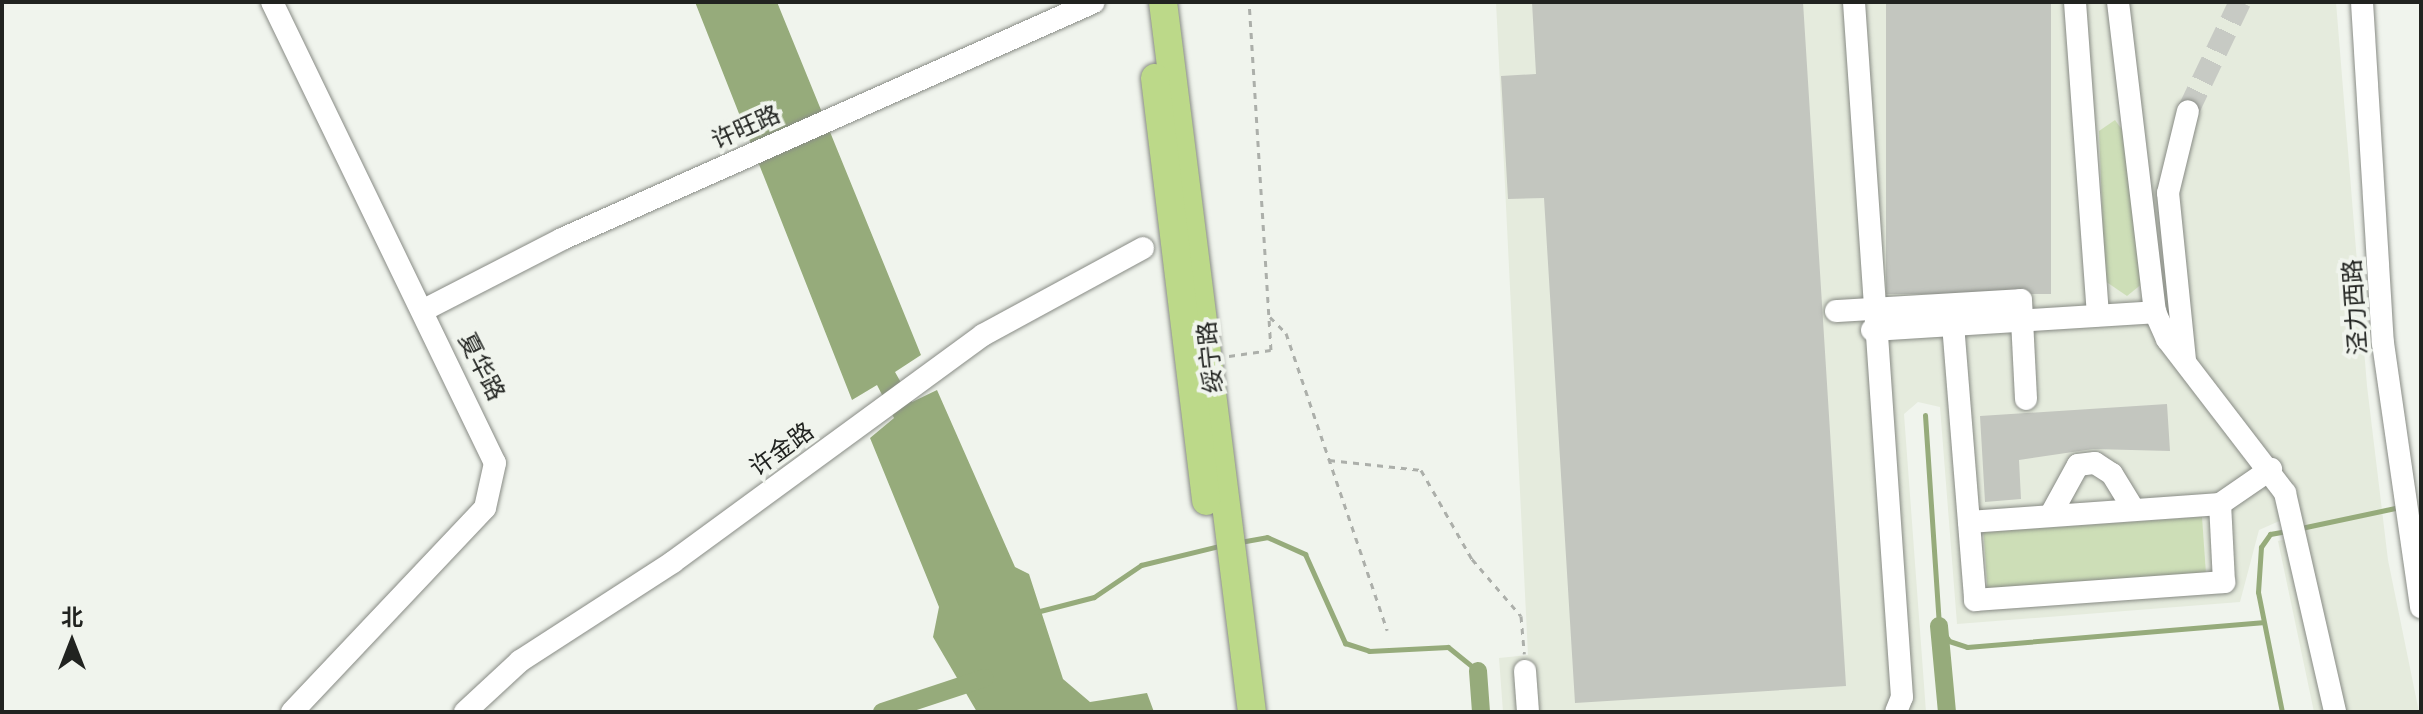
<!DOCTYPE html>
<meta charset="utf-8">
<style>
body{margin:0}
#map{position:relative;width:2423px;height:714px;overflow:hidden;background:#f0f4ed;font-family:Roboto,"Noto Sans SC",sans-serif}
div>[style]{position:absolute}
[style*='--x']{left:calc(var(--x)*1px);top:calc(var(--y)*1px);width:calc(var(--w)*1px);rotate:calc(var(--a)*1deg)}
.built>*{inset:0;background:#e5ebdd}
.green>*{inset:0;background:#cddeb7;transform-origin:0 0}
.water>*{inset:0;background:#96ab7b}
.stream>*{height:5px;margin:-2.5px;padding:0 2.5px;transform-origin:2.5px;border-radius:2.5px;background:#96ab7b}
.canal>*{height:18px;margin:-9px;padding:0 9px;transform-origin:9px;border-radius:9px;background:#96ab7b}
.building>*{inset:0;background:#c3c6bf;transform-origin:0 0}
.minor-tunnel>*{height:22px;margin-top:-11px;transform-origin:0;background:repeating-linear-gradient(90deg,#c7cac4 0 22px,transparent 0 33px)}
.path>*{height:3px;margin-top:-1.5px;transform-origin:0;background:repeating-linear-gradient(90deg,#acafaa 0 6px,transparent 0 12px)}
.roads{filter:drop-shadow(0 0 2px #888b85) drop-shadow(0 0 2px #888b85)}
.minor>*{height:22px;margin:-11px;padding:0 11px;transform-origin:11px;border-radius:11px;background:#fff}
.major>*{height:28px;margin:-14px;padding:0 14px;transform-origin:14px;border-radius:14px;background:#bcd989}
span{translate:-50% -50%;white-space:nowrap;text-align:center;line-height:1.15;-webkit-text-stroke:8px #f0f4ed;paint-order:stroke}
.street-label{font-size:24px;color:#212320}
.frame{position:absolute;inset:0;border:4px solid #212320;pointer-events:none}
.north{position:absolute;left:32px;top:602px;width:80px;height:80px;-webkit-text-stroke:6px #f0f4ed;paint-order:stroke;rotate:0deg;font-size:22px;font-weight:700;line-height:32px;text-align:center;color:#212320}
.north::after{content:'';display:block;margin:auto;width:28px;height:36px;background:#212320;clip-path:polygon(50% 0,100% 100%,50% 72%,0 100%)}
</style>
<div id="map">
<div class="built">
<div style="clip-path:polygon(1496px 2px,2336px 2px,2367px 386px,2388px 560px,2419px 712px,2314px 712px,2278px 541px,2288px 539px,2284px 519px,2259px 530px,2240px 602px,1957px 624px,1940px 407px,1918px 402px,1904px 414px,1926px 712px,1503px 712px,1499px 658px,1528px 655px)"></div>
</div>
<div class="green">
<div style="clip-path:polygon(2115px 120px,2123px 131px,2143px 283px,2127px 296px,2105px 281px,2099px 131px)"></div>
<div style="left:2202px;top:517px;width:58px;height:219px;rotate:86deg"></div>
</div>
<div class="water">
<div style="clip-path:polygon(695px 2px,777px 2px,921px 355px,895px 372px,912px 402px,937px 390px,1015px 567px,1029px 574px,1063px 679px,1090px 702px,1147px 693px,1154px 712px,977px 712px,933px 637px,939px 607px,870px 438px,894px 418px,877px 385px,852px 400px)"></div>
</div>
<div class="stream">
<div style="--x:1925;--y:415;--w:211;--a:86.2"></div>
<div style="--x:1939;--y:626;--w:18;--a:56"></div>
<div style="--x:1949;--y:641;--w:19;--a:18"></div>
<div style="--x:1967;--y:647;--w:296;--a:-4.8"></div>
<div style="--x:2301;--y:528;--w:101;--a:-12"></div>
<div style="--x:1240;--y:542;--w:27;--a:-10"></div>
<div style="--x:1267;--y:537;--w:42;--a:24.1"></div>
<div style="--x:1305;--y:554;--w:98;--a:65.8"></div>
<div style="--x:1345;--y:643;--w:25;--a:18"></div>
<div style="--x:1369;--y:651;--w:79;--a:-2.9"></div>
<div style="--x:1448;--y:647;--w:38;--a:39"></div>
<div style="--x:1036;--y:612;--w:60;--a:-14.5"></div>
<div style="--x:1094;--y:597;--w:57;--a:-34.2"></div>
<div style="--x:1141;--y:565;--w:84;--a:-13.7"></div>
<div style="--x:2282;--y:712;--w:122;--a:-101.3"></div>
<div style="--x:2258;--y:592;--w:45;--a:-86.2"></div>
<div style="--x:2261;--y:547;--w:16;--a:-55"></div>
<div style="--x:2270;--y:534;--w:17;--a:-10"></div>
</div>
<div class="canal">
<div style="--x:1939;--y:626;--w:86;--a:84.7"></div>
<div style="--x:1478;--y:671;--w:41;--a:85.8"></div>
<div style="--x:882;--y:712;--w:108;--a:-18.3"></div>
</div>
<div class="building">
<div style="clip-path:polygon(1532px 2px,1803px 2px,1846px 686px,1575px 703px,1544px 198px,1508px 199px,1501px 76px,1536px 74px)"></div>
<div style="left:1886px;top:2px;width:165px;height:292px"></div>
<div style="clip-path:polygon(2167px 404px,2170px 451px,2093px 449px,2019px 460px,2021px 499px,1985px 502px,1980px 416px)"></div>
</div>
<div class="minor-tunnel">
<div style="--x:2188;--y:111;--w:121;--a:-64.5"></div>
</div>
<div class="path">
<div style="--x:1270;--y:317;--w:23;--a:45"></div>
<div style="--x:1286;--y:333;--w:314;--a:71.2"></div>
<div style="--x:1229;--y:356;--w:42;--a:-8.1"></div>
<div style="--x:1271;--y:350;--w:349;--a:-93.6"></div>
<div style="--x:1329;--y:460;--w:93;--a:6.2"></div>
<div style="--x:1421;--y:470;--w:103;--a:60.2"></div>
<div style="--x:1472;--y:559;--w:75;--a:49.3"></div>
<div style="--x:1521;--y:616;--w:38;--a:85"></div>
</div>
<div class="roads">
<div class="minor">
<div style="--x:272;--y:2;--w:512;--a:64.19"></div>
<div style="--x:495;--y:463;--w:46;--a:102.5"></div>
<div style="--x:485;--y:508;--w:281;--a:133.4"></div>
<div style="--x:1854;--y:2;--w:697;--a:86.05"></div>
<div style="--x:1902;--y:697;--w:16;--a:112"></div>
<div style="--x:2075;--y:2;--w:314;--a:85.8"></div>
<div style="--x:2118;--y:2;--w:312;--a:83.2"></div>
<div style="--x:2155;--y:312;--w:30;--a:66"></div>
<div style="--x:2167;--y:339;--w:194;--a:52.5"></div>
<div style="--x:2285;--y:493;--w:225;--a:77.1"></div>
<div style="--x:2362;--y:2;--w:342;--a:86.5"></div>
<div style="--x:2383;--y:343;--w:267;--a:81.8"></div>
<div style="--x:424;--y:310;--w:155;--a:-27.2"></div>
<div style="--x:562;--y:239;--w:582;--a:-24.01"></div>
<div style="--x:1836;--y:311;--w:185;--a:-3.4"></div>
<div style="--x:2021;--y:300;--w:99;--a:87.1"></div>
<div style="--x:1953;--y:324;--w:277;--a:85.4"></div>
<div style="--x:1975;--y:600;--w:250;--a:-4.1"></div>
<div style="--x:2224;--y:582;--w:78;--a:-92.9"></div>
<div style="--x:1872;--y:330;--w:284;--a:-3.6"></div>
<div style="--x:2185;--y:360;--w:168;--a:-95.8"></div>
<div style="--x:2168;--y:193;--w:84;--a:-76.3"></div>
<div style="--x:2050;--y:516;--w:58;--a:-61.2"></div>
<div style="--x:2078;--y:465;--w:17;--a:-7"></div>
<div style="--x:2095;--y:463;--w:20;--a:33"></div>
<div style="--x:2112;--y:474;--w:42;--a:58.6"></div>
<div style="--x:1969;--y:522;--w:252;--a:-4.1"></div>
<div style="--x:2220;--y:504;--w:62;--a:-34.5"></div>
<div style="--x:1525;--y:671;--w:41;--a:85.8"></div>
<div style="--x:465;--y:712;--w:75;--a:-42.8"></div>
<div style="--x:520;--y:661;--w:182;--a:-32.9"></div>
<div style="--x:673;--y:562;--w:384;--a:-36.2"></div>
<div style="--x:983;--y:335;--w:182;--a:-28.5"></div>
</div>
<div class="major">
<div style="--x:1163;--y:2;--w:716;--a:82.86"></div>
<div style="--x:1155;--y:78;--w:426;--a:83.1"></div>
</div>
</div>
<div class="street-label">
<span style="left:746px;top:128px;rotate:-24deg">许旺路</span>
<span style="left:2356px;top:307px;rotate:-94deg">泾力西路</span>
<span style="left:1211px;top:357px;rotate:-96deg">绥宁路</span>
<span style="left:481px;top:367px;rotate:63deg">夏华路</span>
<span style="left:782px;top:450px;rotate:-36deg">许金路</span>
</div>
<div class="frame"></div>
<div class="north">北</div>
</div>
